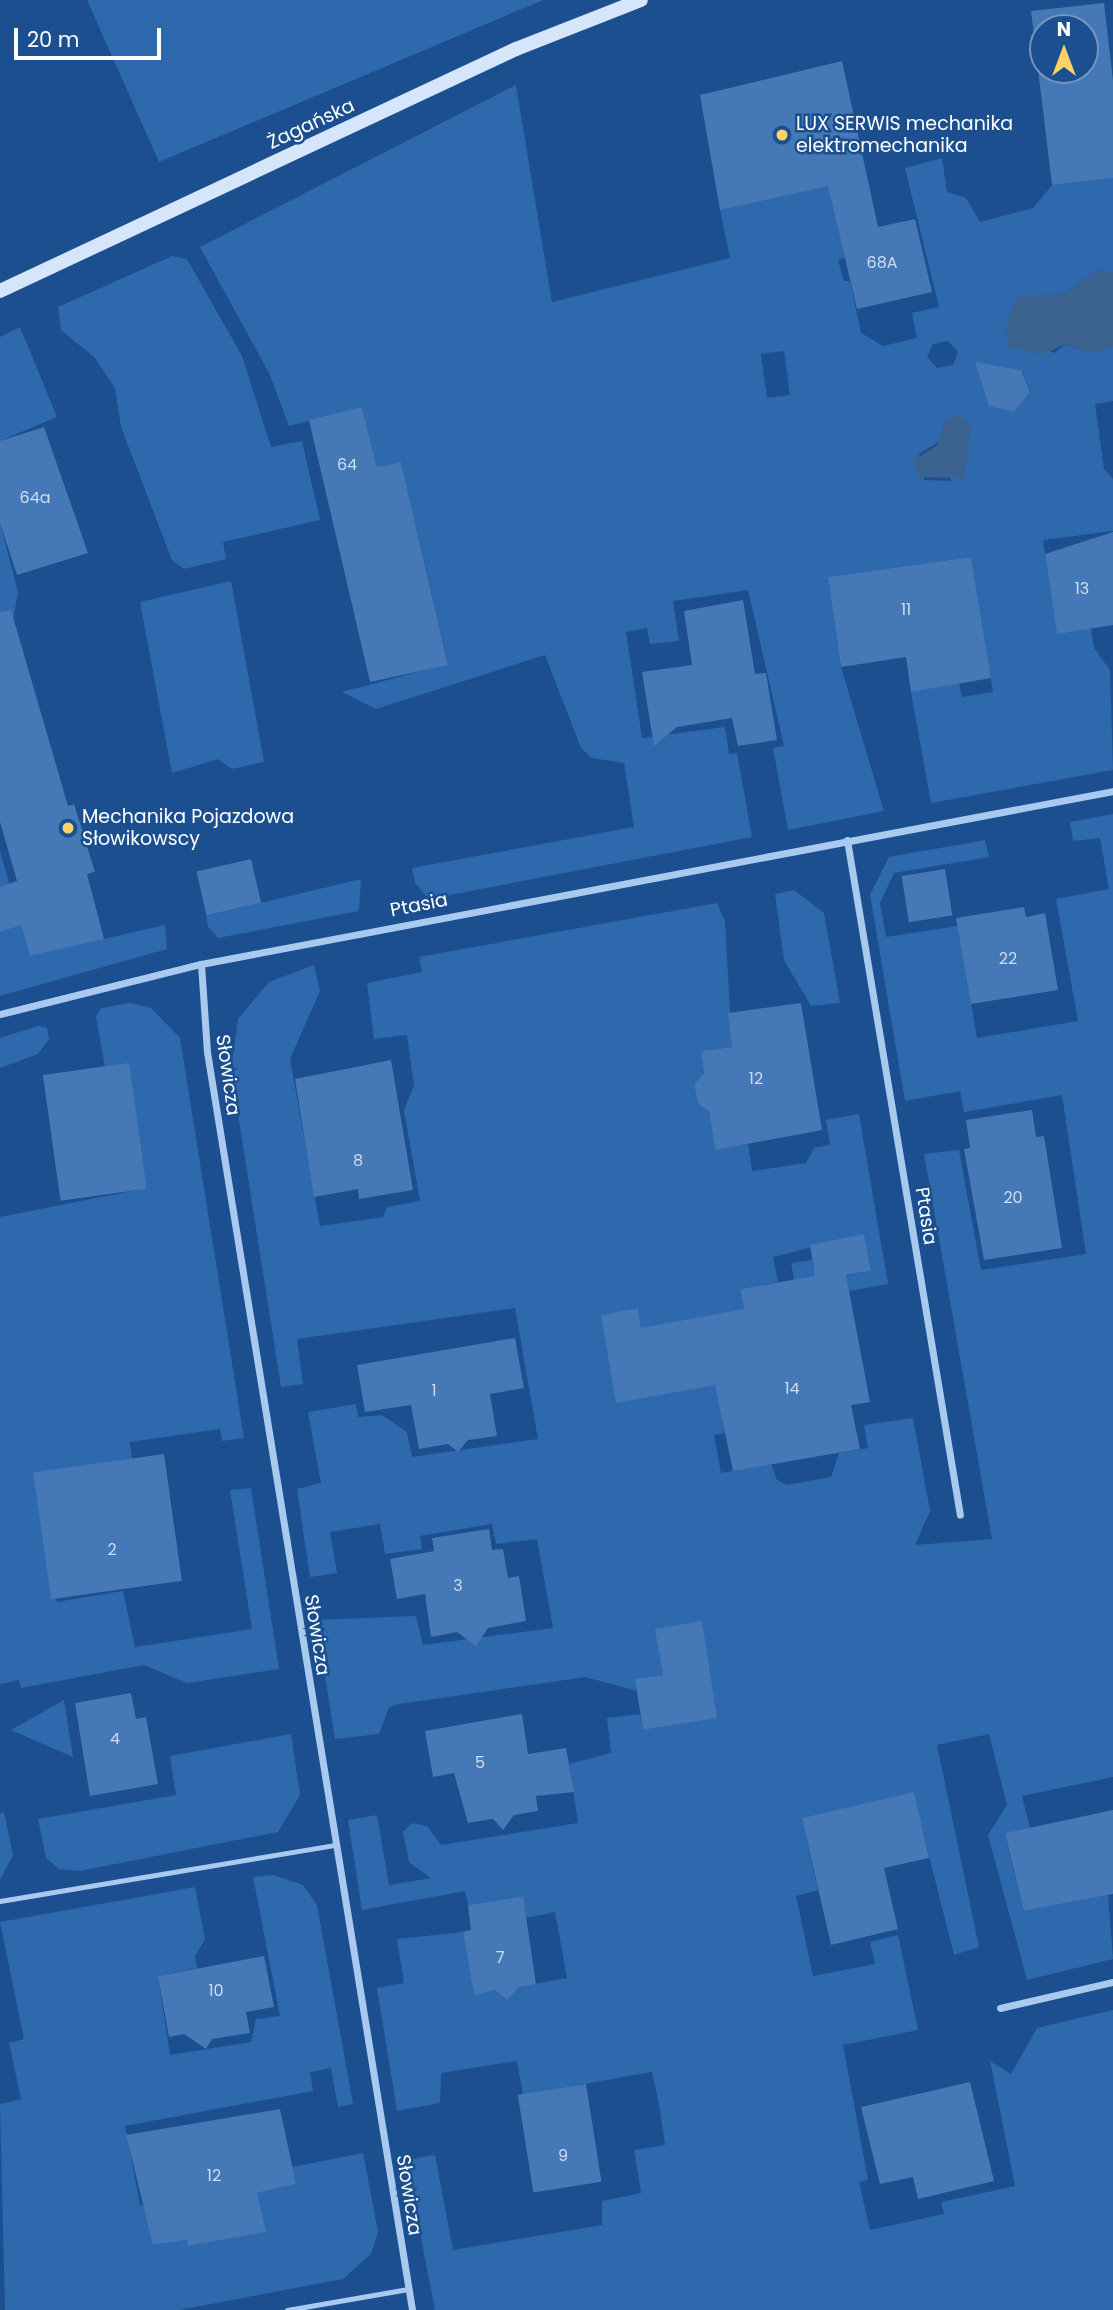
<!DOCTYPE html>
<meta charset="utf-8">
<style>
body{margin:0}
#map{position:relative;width:1113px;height:2310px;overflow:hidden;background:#1b4f8f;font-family:Poppins,sans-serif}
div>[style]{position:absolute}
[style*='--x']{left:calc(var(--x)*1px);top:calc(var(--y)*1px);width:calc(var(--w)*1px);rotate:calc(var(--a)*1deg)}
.green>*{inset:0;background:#2e69ad}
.water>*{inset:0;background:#3c6290}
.building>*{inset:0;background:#4478b7;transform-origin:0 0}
.lane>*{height:5px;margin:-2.5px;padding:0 2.5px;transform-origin:2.5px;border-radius:2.5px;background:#a9c9ee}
.street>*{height:7px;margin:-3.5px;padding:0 3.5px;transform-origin:3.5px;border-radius:3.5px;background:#a9c9ee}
.secondary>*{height:14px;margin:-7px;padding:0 7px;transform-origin:7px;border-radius:7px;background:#d6e6fa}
.dots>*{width:19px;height:19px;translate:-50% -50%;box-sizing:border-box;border:4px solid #1b4f8f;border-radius:50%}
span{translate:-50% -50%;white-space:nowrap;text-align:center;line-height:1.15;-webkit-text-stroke:5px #1b4f8f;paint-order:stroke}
.number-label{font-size:16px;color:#d0dded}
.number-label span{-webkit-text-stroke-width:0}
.street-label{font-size:19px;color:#fff}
.poi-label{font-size:19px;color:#fff}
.left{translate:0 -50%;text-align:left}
.north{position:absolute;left:1029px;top:14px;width:70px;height:70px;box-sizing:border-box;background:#1b4f8f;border:2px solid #7695bc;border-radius:50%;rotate:0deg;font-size:19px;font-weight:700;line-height:28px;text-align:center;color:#fff}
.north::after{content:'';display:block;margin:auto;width:24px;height:32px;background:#ffd166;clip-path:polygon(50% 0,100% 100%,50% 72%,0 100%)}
.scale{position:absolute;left:14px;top:28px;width:147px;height:32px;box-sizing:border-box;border:4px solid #fff;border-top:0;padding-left:9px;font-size:21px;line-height:24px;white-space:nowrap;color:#fff;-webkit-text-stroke:5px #1b4f8f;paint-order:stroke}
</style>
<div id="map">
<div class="green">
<div style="clip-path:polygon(87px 0,543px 0,159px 162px)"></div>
<div style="clip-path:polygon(evenodd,516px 85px,552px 302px,730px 258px,720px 210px,867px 177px,848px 234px,840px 236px,845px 258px,838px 260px,844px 281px,850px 281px,861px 333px,883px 346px,917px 338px,912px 313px,939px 307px,905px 168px,942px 158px,947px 192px,966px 198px,980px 222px,1033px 208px,1052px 185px,1113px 178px,1113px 273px,1097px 270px,1064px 294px,1016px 298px,1006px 333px,1054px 353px,1066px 344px,1083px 351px,1113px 347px,1113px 401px,1095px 404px,1104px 469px,1113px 479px,1113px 531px,1043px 540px,1057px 633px,1091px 628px,1094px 648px,1110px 670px,1113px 770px,931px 803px,911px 692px,959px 683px,962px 697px,993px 692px,971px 557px,828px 577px,841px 667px,884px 811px,788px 830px,773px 748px,784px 746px,748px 590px,673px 601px,679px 641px,650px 644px,647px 628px,626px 632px,642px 738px,725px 727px,729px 754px,737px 753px,752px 837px,429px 899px,415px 883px,412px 868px,634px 827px,624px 763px,592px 758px,581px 748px,545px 655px,376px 709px,342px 692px,448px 664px,401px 462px,377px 467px,362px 407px,289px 426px,269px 373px,200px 247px,516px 85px,948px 341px,958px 352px,953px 365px,937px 368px,927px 357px,933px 344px,948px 341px,516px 85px,784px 351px,790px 395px,767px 398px,761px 354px,784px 351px,516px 85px,997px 366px,1021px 370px,1030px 391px,1014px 412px,989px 405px,982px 384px,997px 366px,516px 85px,944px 421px,951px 481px,924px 480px,919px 454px,940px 441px,944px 421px)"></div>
<div style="clip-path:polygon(172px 256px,187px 259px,242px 356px,271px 447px,302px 441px,320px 520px,223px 542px,226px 559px,184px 569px,172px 560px,121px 427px,115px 388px,94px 357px,61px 330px,58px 307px)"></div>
<div style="clip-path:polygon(20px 327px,57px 417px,0 441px,0 337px)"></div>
<div style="clip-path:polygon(0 523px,18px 592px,11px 632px,0 647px)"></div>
<div style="clip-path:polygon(231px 581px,264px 762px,232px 769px,218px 759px,172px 773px,140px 602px)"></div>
<div style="clip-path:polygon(evenodd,1113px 814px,1113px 1777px,1022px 1796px,1030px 1828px,1005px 1834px,1024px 1911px,1108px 1895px,1113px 1959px,1027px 1980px,988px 1835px,1007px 1805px,989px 1734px,937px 1745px,979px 1947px,954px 1955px,913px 1793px,802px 1818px,818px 1890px,796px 1896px,813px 1976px,875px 1964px,870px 1942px,898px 1935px,918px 2030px,843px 2045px,868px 2180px,859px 2182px,870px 2230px,944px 2214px,941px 2202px,1015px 2186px,990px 2061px,1011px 2074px,1037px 2028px,1113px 2010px,1113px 2310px,435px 2310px,406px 2160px,435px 2155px,453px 2250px,602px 2225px,602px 2201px,641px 2193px,634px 2150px,665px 2145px,659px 2105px,652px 2072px,523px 2095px,517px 2061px,441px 2073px,440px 2103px,397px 2111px,377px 1988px,404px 1983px,397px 1939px,463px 1932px,474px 1994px,496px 1990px,511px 1995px,517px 1987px,567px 1978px,555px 1912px,526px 1918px,522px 1896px,468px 1905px,465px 1891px,362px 1910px,348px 1820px,377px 1815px,389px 1885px,431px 1878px,409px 1862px,403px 1832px,412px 1823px,427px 1826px,441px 1845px,578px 1823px,569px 1764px,611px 1753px,607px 1718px,640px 1714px,643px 1730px,716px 1718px,709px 1668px,636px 1679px,637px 1691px,585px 1677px,399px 1704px,389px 1707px,379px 1734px,335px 1739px,316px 1620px,416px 1616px,423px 1645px,553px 1628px,537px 1539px,496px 1544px,492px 1524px,420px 1536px,422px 1549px,385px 1554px,380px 1524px,330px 1532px,337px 1573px,310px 1577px,297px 1489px,321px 1483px,308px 1412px,356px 1404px,358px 1417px,382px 1415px,407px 1432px,412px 1457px,538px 1439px,515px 1308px,297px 1339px,303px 1384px,281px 1387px,231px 1070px,238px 1019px,269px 982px,314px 965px,320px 991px,290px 1059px,320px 1226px,383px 1217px,387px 1207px,420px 1201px,404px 1110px,414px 1086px,407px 1035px,374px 1039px,367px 983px,422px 972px,419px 957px,717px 903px,725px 921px,732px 1047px,701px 1051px,704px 1073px,694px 1084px,698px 1104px,709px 1111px,715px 1149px,748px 1144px,752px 1171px,806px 1163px,814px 1148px,830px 1145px,826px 1120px,859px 1114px,888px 1284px,798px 1300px,791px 1263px,812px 1260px,817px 1281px,871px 1271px,864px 1234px,773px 1257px,778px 1282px,740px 1289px,744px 1309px,711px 1356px,725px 1433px,714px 1435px,721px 1473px,771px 1464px,777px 1480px,787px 1485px,831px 1477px,839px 1453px,868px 1448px,864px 1425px,913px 1418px,930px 1511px,915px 1545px,992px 1539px,924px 1154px,959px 1150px,981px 1270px,1086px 1254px,1062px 1095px,964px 1112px,960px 1091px,905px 1101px,870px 895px,889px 857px,985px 840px,989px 857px,894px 873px,880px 903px,886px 937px,958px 926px,977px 1038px,1078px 1021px,1056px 899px,1109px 889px,1100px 838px,1073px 841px,1070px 822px,1113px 814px,638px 1309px,652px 1396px,601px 1315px,638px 1309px)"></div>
<div style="clip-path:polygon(0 851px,30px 956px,165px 925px,167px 949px,0 996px)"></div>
<div style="clip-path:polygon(361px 879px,359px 911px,218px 938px,208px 927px,206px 916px)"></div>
<div style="clip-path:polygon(794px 890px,824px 913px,840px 1003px,811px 1006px,784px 960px,775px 894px)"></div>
<div style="clip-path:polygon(130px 1003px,151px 1008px,180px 1038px,244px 1438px,222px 1441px,220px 1429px,130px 1442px,132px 1459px,35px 1475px,57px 1602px,123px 1591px,135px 1647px,252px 1629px,230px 1490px,251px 1488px,279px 1669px,187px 1683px,144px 1665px,21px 1688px,19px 1680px,0 1684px,0 1217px,147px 1188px,105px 1067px,96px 1017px,101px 1008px)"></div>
<div style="clip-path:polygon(38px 1026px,47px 1028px,49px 1039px,38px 1054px,0 1068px,0 1038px)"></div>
<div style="clip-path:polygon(64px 1700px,73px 1757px,11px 1730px)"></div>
<div style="clip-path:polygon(291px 1734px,300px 1795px,278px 1832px,80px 1871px,59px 1869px,46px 1858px,38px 1819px,176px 1795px,170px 1756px)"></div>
<div style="clip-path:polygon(4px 1812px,13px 1855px,0 1880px,0 1813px)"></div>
<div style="clip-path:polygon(273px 1875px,303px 1885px,317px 1905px,353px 2104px,338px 2107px,331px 2068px,310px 2072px,313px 2091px,125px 2126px,140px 2205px,146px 2205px,153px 2245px,187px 2240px,188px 2246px,265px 2232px,257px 2193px,296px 2184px,292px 2167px,363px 2153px,378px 2232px,371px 2254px,343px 2279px,179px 2310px,5px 2310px,0 2104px,21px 2099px,9px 2043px,24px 2039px,0 1922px,195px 1887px,205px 1939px,195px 1956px,197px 1968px,158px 1976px,170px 2055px,251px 2042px,256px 2019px,280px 2016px,253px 1877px)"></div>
</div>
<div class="water">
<div style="clip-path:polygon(1097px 270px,1113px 273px,1113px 347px,1090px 353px,1066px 344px,1041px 355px,1008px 346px,1006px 326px,1016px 298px,1064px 294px)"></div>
<div style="clip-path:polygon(956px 413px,971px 425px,964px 478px,918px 477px,914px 460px,938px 445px,944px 421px)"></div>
</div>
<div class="building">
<div style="clip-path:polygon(evenodd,1104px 3px,1113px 81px,1113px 178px,1052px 185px,1031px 11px,1104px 3px,1043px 28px,1085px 28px,1085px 70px,1043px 70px,1043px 28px)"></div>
<div style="clip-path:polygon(842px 61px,878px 227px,915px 219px,932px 292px,857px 309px,828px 186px,720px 210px,700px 95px)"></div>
<div style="clip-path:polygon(975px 362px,1021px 370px,1030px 392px,1014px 412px,989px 406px)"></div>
<div style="clip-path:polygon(362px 407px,377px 467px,401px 462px,448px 665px,370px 682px,309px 420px)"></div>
<div style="clip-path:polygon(44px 427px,88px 553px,17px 575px,0 523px,0 441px)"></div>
<div style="clip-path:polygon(1113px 532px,1113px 625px,1057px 634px,1045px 554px)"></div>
<div style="clip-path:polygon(971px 557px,991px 678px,911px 692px,906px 657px,841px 667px,828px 577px)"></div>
<div style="clip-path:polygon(743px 600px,755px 674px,766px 673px,777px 740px,738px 746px,732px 718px,677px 727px,654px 746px,642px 672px,692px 665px,684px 611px)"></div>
<div style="clip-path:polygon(11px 610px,68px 806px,74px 804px,95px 872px,87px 874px,104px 939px,30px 956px,21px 925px,0 932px,0 887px,17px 881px,0 822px,0 612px)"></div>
<div style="left:251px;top:859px;width:45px;height:56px;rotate:77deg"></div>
<div style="left:945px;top:869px;width:47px;height:44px;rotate:81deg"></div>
<div style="clip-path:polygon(1024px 907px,1026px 917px,1045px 913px,1058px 990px,971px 1004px,956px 918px)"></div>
<div style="clip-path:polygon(801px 1003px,822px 1130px,715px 1150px,709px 1111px,698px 1104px,694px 1084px,704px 1073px,701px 1051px,732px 1047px,728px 1013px)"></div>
<div style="clip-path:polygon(391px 1060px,413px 1190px,359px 1199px,358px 1189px,314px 1197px,295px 1079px)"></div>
<div style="left:129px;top:1063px;width:127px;height:87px;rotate:82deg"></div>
<div style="clip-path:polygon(1032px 1110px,1036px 1137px,1044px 1136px,1062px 1248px,984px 1260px,964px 1149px,970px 1148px,966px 1120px)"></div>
<div style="clip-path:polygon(864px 1234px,871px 1271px,846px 1275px,870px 1402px,851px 1405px,860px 1449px,733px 1471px,715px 1385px,616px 1403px,601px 1315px,638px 1308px,641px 1328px,744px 1309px,740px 1289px,815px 1276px,810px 1245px)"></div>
<div style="clip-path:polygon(515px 1338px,524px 1388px,490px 1394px,497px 1436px,468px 1440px,458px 1452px,448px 1444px,419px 1449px,411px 1405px,365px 1412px,357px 1365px)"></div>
<div style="left:164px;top:1454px;width:128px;height:132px;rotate:82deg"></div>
<div style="clip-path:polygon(489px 1529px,492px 1550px,503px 1549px,508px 1578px,519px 1576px,526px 1621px,488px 1628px,476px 1646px,457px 1632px,431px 1637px,425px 1594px,397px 1599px,390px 1559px,434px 1551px,432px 1538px)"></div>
<div style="clip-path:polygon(702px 1621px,717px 1718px,643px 1730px,635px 1679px,663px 1675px,655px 1629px)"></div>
<div style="clip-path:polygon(131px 1693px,136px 1719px,146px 1717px,158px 1784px,90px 1796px,75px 1703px)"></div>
<div style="clip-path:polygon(522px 1714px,528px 1754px,566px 1748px,574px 1792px,536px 1796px,538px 1811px,514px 1815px,503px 1830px,493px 1819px,468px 1823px,454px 1773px,433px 1777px,425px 1731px)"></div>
<div style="clip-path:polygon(914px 1792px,929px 1858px,884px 1868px,898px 1929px,831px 1945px,802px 1818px)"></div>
<div style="clip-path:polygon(1113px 1810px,1113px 1894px,1024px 1911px,1005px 1833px)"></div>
<div style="clip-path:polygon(523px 1896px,536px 1984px,519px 1987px,507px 2000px,495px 1990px,474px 1995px,463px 1932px,471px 1930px,468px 1905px)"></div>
<div style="clip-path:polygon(264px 1956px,274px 2007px,246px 2012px,250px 2033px,212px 2039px,206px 2049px,184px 2034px,169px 2037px,158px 1976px)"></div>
<div style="clip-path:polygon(970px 2082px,994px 2181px,918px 2199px,913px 2177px,880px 2184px,861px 2107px)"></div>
<div style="left:586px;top:2084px;width:99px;height:69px;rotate:81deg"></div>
<div style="clip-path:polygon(280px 2109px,296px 2184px,257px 2193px,266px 2232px,188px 2246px,187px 2240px,153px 2245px,126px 2135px)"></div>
</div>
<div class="lane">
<div style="--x:0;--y:1901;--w:340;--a:-9.5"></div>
<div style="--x:287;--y:2310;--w:123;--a:-9.8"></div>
</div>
<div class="street">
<div style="--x:847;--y:840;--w:684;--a:80.5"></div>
<div style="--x:201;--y:964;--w:88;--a:86.1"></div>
<div style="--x:207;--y:1052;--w:1275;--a:80.74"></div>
<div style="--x:0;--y:1014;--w:207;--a:-14"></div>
<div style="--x:201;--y:964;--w:928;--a:-10.74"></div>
<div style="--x:1000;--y:2008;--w:116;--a:-13"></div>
</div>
<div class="secondary">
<div style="--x:0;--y:291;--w:570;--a:-25.13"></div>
<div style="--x:516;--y:49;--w:134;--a:-21.4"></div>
</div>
<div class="dots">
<div style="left:782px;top:135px;background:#ffd166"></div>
<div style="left:68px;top:828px;background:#ffd166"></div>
</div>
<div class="number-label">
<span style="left:882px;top:263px">68A</span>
<span style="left:347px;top:465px">64</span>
<span style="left:35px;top:498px">64a</span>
<span style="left:1082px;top:589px">13</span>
<span style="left:906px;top:610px">11</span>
<span style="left:1008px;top:959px">22</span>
<span style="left:756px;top:1079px">12</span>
<span style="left:358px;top:1161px">8</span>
<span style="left:1013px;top:1198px">20</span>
<span style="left:792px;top:1389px">14</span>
<span style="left:434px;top:1391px">1</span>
<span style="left:112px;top:1550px">2</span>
<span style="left:458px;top:1586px">3</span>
<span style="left:115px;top:1739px">4</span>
<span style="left:480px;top:1763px">5</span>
<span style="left:500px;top:1958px">7</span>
<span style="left:216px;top:1991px">10</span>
<span style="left:563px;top:2156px">9</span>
<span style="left:214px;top:2176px">12</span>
</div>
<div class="street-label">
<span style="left:311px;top:124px;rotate:-25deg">Żagańska</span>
<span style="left:419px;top:905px;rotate:-11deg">Ptasia</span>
<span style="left:228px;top:1075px;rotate:82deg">Słowicza</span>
<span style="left:926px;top:1216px;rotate:81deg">Ptasia</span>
<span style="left:317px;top:1635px;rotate:81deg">Słowicza</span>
<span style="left:409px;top:2195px;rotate:81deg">Słowicza</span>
</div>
<div class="poi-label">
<span class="left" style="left:796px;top:135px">LUX SERWIS mechanika<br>elektromechanika</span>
<span class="left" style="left:82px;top:828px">Mechanika Pojazdowa<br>Słowikowscy</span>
</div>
<div class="north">N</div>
<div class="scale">20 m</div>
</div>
